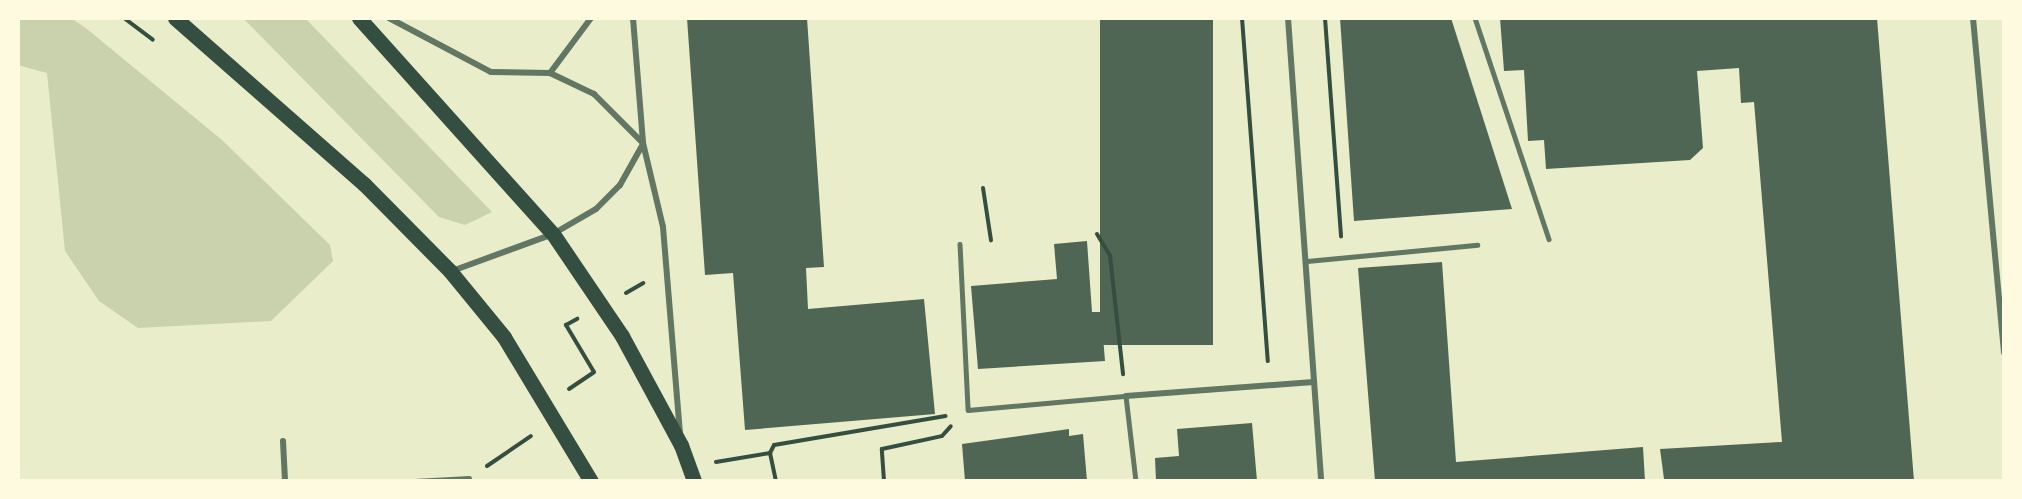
<!DOCTYPE html>
<style>
body{margin:0}
#map{position:relative;width:2022px;height:499px;overflow:hidden;background:#e9edc9;font-family:"PT Sans",sans-serif}
div>[style]{position:absolute}
[style*='--x']{left:calc(var(--x)*1px);top:calc(var(--y)*1px);width:calc(var(--w)*1px);rotate:calc(var(--a)*1deg)}
.green>*{inset:0;background:#cad2ad}
.building>*{inset:0;background:#4f6655;transform-origin:0 0}
.path>*{height:4px;margin:-2px;padding:0 2px;transform-origin:2px;border-radius:2px;background:#344e41}
.service>*{height:4.5px;margin:-2.25px;padding:0 2.25px;transform-origin:2.25px;border-radius:2.25px;background:#617663}
.minor>*{height:6px;margin:-3px;padding:0 3px;transform-origin:3px;border-radius:3px;background:#617663}
.primary>*{height:15px;margin:-7.5px;padding:0 7.5px;transform-origin:7.5px;border-radius:7.5px;background:#344e41}
span{translate:-50% -50%;white-space:nowrap;text-align:center;line-height:1.15;-webkit-text-stroke:4.5px #fefae0;paint-order:stroke}
.frame{position:absolute;inset:0;border:20px solid #fefae0;pointer-events:none}
</style>
<div id="map">
<div class="green">
<div style="clip-path:polygon(18px 18px,71px 18px,87px 29px,222px 140px,330px 245px,333px 261px,271px 321px,138px 328px,99px 301px,65px 251px,47px 73px,18px 65px)"></div>
<div style="clip-path:polygon(243px 18px,305px 18px,492px 212px,465px 225px,439px 217px)"></div>
</div>
<div class="building">
<div style="clip-path:polygon(687px 18px,807px 18px,824px 267px,806px 268px,808px 309px,924px 299px,935px 414px,745px 430px,733px 273px,705px 275px)"></div>
<div style="left:1100px;top:18px;width:113px;height:327px"></div>
<div style="clip-path:polygon(1340px 18px,1451px 18px,1512px 209px,1354px 221px)"></div>
<div style="clip-path:polygon(1500px 18px,1877px 18px,1914px 481px,1659px 481px,1664px 479px,1660px 449px,1782px 442px,1754px 102px,1741px 103px,1739px 68px,1697px 71px,1703px 148px,1690px 160px,1546px 169px,1544px 140px,1528px 141px,1524px 70px,1504px 71px)"></div>
<div style="clip-path:polygon(1087px 241px,1092px 312px,1101px 312px,1105px 361px,978px 369px,971px 286px,1057px 279px,1054px 244px)"></div>
<div style="clip-path:polygon(1442px 262px,1456px 462px,1643px 447px,1645px 481px,1375px 481px,1358px 268px)"></div>
<div style="clip-path:polygon(1252px 423px,1257px 481px,1156px 481px,1155px 458px,1179px 456px,1177px 429px)"></div>
<div style="clip-path:polygon(1069px 429px,1069px 436px,1083px 434px,1087px 481px,965px 481px,962px 444px)"></div>
</div>
<div class="path">
<div style="--x:124;--y:18;--w:36;--a:37"></div>
<div style="--x:1242;--y:18;--w:344;--a:85.7"></div>
<div style="--x:1325;--y:18;--w:219;--a:85.8"></div>
<div style="--x:983;--y:188;--w:53;--a:81.3"></div>
<div style="--x:1097;--y:234;--w:26;--a:59"></div>
<div style="--x:1110;--y:256;--w:119;--a:83.7"></div>
<div style="--x:626;--y:293;--w:20;--a:-30"></div>
<div style="--x:569;--y:389;--w:30;--a:-34"></div>
<div style="--x:594;--y:372;--w:55;--a:-120.8"></div>
<div style="--x:566;--y:325;--w:13;--a:-29"></div>
<div style="--x:770;--y:453;--w:29;--a:78"></div>
<div style="--x:716;--y:462;--w:55;--a:-9.5"></div>
<div style="--x:770;--y:453;--w:9;--a:-63"></div>
<div style="--x:774;--y:445;--w:174;--a:-9.6"></div>
<div style="--x:487;--y:466;--w:53;--a:-34.3"></div>
<div style="--x:884;--y:481;--w:32;--a:-94"></div>
<div style="--x:882;--y:449;--w:61;--a:-12.2"></div>
<div style="--x:942;--y:436;--w:13;--a:-48"></div>
</div>
<div class="service">
<div style="--x:1475;--y:18;--w:233;--a:71.5"></div>
<div style="--x:960;--y:244;--w:166;--a:87.2"></div>
<div style="--x:968;--y:410;--w:159;--a:-5.1"></div>
<div style="--x:1126;--y:396;--w:86;--a:83.3"></div>
<div style="--x:1307;--y:261;--w:171;--a:-5.4"></div>
<div style="--x:414;--y:481;--w:55;--a:-3.1"></div>
</div>
<div class="minor">
<div style="--x:389;--y:18;--w:115;--a:27.9"></div>
<div style="--x:491;--y:72;--w:59;--a:1"></div>
<div style="--x:550;--y:73;--w:49;--a:25.5"></div>
<div style="--x:594;--y:94;--w:69;--a:45"></div>
<div style="--x:633;--y:18;--w:125;--a:85.4"></div>
<div style="--x:643;--y:143;--w:86;--a:76.6"></div>
<div style="--x:663;--y:227;--w:206;--a:85.3"></div>
<div style="--x:1288;--y:18;--w:464;--a:85.9"></div>
<div style="--x:1973;--y:18;--w:336;--a:84.7"></div>
<div style="--x:550;--y:73;--w:69;--a:-53.3"></div>
<div style="--x:452;--y:271;--w:108;--a:-20.1"></div>
<div style="--x:553;--y:234;--w:50;--a:-30.2"></div>
<div style="--x:596;--y:209;--w:34;--a:-45"></div>
<div style="--x:620;--y:185;--w:47;--a:-60.7"></div>
<div style="--x:1126;--y:396;--w:188;--a:-4.3"></div>
<div style="--x:283;--y:441;--w:40;--a:87.1"></div>
</div>
<div class="primary">
<div style="--x:175;--y:18;--w:252;--a:41.3"></div>
<div style="--x:364;--y:184;--w:122;--a:45.3"></div>
<div style="--x:450;--y:271;--w:85;--a:50.7"></div>
<div style="--x:504;--y:337;--w:168;--a:58.9"></div>
<div style="--x:359;--y:18;--w:290;--a:48.1"></div>
<div style="--x:553;--y:234;--w:123;--a:55.9"></div>
<div style="--x:622;--y:336;--w:124;--a:61.6"></div>
<div style="--x:681;--y:445;--w:38;--a:70"></div>
</div>
<div class="frame"></div>
</div>
